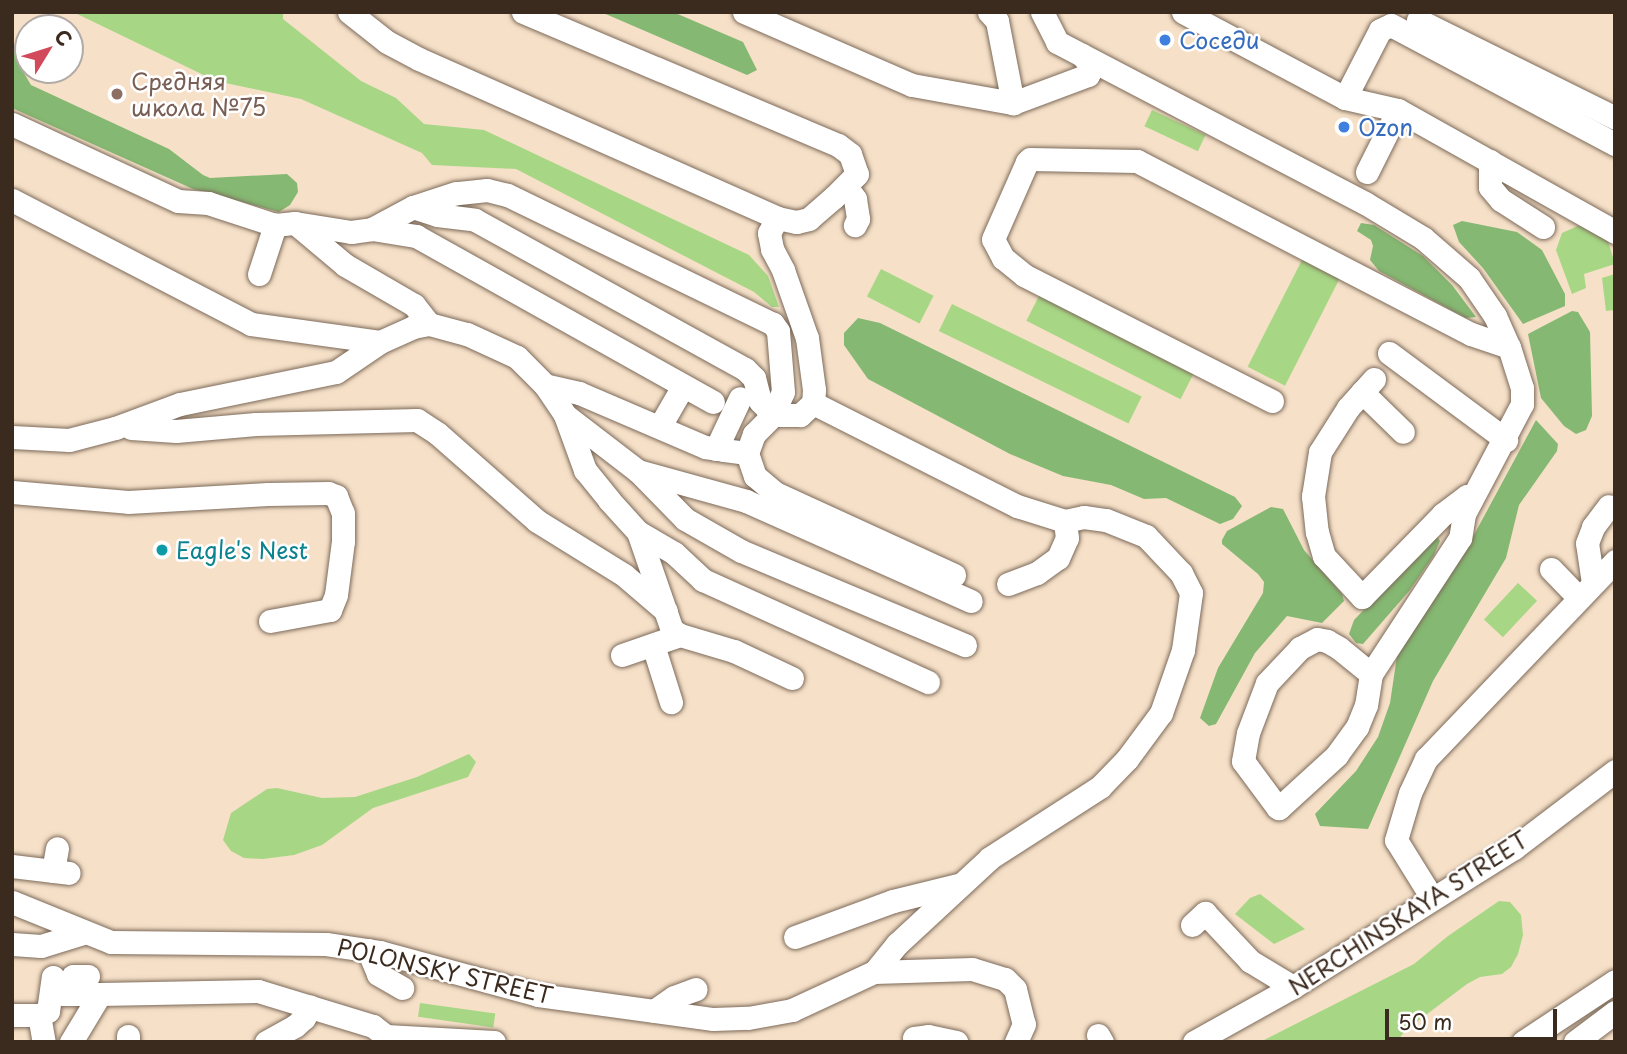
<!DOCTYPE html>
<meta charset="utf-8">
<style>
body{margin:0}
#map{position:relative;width:1627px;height:1054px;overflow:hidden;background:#f6e0c8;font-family:"Playpen Sans",sans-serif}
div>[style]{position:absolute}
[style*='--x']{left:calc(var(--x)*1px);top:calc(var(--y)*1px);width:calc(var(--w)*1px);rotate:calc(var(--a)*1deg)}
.green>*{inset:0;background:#a7d785;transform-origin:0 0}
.forest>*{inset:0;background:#85b872}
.roads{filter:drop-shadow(0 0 2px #7c6a5a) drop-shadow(0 0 2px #7c6a5a)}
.minor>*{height:23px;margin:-11.5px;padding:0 11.5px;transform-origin:11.5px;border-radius:11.5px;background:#fff}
.dots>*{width:19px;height:19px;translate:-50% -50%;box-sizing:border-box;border:4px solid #fff;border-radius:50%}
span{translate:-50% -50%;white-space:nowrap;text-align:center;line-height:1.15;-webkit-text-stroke:5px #fff;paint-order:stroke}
.shop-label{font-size:23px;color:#366cbe}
.left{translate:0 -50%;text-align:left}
.education-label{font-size:23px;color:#785e54}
.culture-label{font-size:23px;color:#0d838f}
.street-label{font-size:23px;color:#3b2a1e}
.frame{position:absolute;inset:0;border:14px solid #3b2a1e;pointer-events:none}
.north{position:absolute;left:14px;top:14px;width:70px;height:70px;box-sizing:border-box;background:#fff;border:2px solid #b1aaa5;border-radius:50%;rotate:52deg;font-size:19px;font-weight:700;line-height:28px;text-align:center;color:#3b2a1e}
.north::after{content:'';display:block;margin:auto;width:24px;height:32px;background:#d1495b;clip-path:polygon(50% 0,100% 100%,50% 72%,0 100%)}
.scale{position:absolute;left:1385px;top:1009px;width:172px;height:32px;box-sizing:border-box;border:4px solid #3b2a1e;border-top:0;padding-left:9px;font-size:21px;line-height:24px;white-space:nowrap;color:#3b2a1e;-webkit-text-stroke:5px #fff;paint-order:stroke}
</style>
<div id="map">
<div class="green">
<div style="clip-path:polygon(73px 12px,283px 12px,283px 19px,361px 81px,396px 98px,424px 124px,484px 130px,749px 255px,768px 276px,779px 307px,772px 307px,754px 292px,516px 169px,432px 165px,422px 153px,301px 99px,216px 81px)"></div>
<div style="left:1152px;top:110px;width:59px;height:18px;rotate:25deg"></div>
<div style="clip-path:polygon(1582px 224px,1606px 235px,1615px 264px,1584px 274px,1586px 288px,1572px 294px,1556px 250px,1562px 233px)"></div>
<div style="left:1303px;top:258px;width:42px;height:122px;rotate:27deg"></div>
<div style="left:881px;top:269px;width:59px;height:31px;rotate:27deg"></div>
<div style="clip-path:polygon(1615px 274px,1615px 310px,1606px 311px,1602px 278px)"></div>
<div style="left:1040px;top:294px;width:173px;height:30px;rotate:27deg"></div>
<div style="left:952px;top:304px;width:211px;height:30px;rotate:26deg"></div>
<div style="left:1518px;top:583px;width:26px;height:50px;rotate:43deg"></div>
<div style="clip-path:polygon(469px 754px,476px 762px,468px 777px,373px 808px,322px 845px,294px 855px,263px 859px,244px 858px,231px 851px,223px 840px,231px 813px,267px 789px,277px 788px,322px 798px,355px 797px,417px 777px)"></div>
<div style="clip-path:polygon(1260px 894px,1305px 929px,1274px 944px,1235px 914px,1250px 898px)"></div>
<div style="clip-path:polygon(1499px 901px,1510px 902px,1521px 915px,1523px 935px,1518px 954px,1511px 967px,1502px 974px,1480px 977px,1467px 984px,1406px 1030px,1396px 1042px,1260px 1042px,1414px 964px,1448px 936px)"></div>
<div style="left:420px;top:1003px;width:76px;height:14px;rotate:8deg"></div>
</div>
<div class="forest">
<div style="clip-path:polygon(601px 12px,673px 12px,743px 42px,757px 70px,747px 75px)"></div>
<div style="clip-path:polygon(12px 31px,17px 61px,31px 85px,169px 149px,203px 175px,210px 178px,287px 174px,297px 183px,298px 192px,290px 205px,279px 212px,193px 189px,12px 108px)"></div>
<div style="clip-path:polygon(1462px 221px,1517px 232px,1542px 250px,1565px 294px,1565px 306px,1523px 324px,1483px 268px,1459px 242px,1453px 225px)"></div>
<div style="clip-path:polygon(1361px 223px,1374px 225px,1423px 256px,1452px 285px,1476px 317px,1466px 318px,1379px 271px,1370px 260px,1373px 246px,1371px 240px,1357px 231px)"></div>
<div style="clip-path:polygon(1572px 311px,1578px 312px,1590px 332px,1592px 416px,1586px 430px,1576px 434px,1564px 426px,1541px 398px,1528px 334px)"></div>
<div style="clip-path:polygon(858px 318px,880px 323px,1235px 497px,1242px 506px,1233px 519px,1220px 524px,1166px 498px,1144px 499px,1111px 485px,1063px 476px,1010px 454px,868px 379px,844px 345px,844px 333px)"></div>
<div style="clip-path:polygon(1536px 420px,1558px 444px,1557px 451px,1519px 505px,1506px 558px,1433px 681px,1368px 829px,1320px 826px,1315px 814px,1356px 771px,1378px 737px,1390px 703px,1397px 656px,1468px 546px)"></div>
<div style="clip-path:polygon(1271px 507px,1283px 509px,1304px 550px,1342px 594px,1344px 601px,1322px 623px,1287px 616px,1255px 653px,1216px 724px,1209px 726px,1200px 718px,1218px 668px,1263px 593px,1264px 582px,1258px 574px,1222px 544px,1222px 540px,1227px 531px)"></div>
<div style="clip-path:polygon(1436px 535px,1440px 541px,1434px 555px,1410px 590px,1363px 644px,1356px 643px,1349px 634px,1354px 620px)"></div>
</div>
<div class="roads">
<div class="minor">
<div style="--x:349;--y:12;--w:48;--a:38.3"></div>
<div style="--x:387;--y:42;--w:36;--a:28"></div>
<div style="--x:419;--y:59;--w:392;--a:23.9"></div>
<div style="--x:777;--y:218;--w:17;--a:118"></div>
<div style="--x:769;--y:233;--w:16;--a:79"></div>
<div style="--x:772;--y:249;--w:24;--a:62"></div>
<div style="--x:783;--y:270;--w:72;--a:70.6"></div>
<div style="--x:807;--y:338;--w:52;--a:82.3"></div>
<div style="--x:814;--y:390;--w:13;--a:94"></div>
<div style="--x:813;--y:403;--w:18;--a:137"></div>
<div style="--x:800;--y:415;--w:27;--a:180"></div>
<div style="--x:773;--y:415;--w:25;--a:-67"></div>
<div style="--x:783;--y:392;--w:61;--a:-94.7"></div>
<div style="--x:778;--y:331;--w:9;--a:-126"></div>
<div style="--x:773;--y:324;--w:296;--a:-154.1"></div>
<div style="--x:507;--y:195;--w:21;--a:-166"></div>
<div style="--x:487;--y:190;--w:31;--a:174"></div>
<div style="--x:456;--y:193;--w:45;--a:162"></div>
<div style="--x:413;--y:207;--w:47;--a:151.8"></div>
<div style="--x:523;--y:12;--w:342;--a:22.9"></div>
<div style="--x:838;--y:145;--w:15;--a:37"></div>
<div style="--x:850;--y:154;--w:21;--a:71"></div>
<div style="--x:857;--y:174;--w:33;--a:135"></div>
<div style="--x:834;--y:197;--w:33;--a:139"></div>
<div style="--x:809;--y:219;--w:13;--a:167"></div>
<div style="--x:796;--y:222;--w:19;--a:-168"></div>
<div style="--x:744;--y:12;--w:183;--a:23.5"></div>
<div style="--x:912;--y:85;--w:103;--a:10.1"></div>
<div style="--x:1013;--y:103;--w:80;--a:-20.5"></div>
<div style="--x:1088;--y:75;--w:9;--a:-63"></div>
<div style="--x:1092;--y:67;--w:16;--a:-130"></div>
<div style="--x:989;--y:12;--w:12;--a:48"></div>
<div style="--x:997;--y:21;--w:84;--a:79"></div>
<div style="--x:1042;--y:12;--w:34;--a:63"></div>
<div style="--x:1057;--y:42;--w:348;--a:27.6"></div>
<div style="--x:1365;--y:203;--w:68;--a:31.1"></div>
<div style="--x:1423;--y:238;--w:61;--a:41"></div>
<div style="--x:1469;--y:278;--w:46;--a:55.6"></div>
<div style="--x:1495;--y:316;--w:34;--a:66"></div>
<div style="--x:1183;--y:12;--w:183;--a:28"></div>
<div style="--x:1345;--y:98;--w:54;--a:12.8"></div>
<div style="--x:1398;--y:110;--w:249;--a:29.3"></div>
<div style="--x:1418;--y:20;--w:220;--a:26.4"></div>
<div style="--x:1345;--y:98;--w:76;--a:-62.8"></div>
<div style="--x:1380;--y:30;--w:12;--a:-24"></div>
<div style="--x:1391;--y:25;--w:254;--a:28"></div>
<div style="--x:12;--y:124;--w:183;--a:24.9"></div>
<div style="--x:178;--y:201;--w:30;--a:4"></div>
<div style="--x:208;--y:203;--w:71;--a:18.2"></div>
<div style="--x:275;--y:225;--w:20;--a:-6"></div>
<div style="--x:295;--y:223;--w:65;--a:40"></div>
<div style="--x:345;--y:265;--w:80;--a:30.1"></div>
<div style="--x:414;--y:305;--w:24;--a:52"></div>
<div style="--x:1490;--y:161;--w:26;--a:90"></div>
<div style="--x:1490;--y:187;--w:17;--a:50"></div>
<div style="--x:1501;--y:200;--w:50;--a:32.7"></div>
<div style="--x:1367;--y:172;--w:69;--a:-63.4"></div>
<div style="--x:846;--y:186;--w:16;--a:55"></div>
<div style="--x:855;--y:199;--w:20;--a:81"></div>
<div style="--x:858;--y:219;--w:7;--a:117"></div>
<div style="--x:12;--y:200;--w:269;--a:27.4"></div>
<div style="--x:251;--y:324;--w:130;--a:7.9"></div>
<div style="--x:413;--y:207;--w:25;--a:18"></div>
<div style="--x:437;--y:215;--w:38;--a:7"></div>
<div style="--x:475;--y:220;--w:308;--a:28.9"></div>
<div style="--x:745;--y:369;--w:13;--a:45"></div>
<div style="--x:754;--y:378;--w:24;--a:75"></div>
<div style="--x:760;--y:401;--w:19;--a:47"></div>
<div style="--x:773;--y:415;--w:27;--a:135"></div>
<div style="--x:754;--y:434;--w:20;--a:110"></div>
<div style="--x:747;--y:453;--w:23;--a:-173"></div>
<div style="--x:724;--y:450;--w:19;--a:-171"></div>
<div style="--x:705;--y:447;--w:137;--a:-156.8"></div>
<div style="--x:579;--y:393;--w:35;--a:-167"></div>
<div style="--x:295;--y:223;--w:57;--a:9.1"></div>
<div style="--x:351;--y:232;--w:21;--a:-8"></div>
<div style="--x:372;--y:229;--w:45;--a:9"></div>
<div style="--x:416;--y:236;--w:340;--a:29.2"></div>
<div style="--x:259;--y:274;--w:52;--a:-71.9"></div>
<div style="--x:1389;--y:353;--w:146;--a:36.6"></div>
<div style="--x:1374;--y:379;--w:39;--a:132"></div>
<div style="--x:1348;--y:408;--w:52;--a:122.5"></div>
<div style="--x:1320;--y:452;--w:45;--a:99"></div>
<div style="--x:1313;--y:496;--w:36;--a:84"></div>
<div style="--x:1317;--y:532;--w:25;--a:74"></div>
<div style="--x:1324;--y:556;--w:56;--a:47.2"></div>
<div style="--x:1362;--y:597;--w:116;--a:-45.7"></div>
<div style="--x:1443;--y:514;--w:30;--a:-37"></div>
<div style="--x:1467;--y:496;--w:6;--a:51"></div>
<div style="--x:1362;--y:392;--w:57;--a:44.3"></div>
<div style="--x:1272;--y:401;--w:278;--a:-153.1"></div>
<div style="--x:1024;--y:275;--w:27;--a:-141"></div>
<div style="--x:1003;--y:258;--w:21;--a:-118"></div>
<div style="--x:993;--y:239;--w:84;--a:-66.2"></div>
<div style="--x:1027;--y:162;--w:4;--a:-45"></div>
<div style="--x:1030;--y:159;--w:107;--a:1.1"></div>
<div style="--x:1137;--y:161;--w:376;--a:27.4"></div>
<div style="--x:1471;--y:334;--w:40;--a:18.9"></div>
<div style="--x:1509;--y:347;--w:43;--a:72.4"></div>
<div style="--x:1522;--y:388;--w:16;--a:90"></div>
<div style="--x:1522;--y:404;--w:124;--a:117.8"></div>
<div style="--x:1464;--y:514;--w:24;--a:99"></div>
<div style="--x:1460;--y:538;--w:163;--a:123.2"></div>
<div style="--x:1371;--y:674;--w:31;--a:99"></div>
<div style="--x:1366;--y:705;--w:24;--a:112"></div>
<div style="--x:1357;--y:727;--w:34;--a:126"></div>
<div style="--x:1337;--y:755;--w:79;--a:137.6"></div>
<div style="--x:1279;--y:808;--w:2;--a:-153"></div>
<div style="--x:1277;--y:807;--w:57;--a:-126.5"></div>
<div style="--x:1243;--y:761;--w:28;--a:-80"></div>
<div style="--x:1248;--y:733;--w:53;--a:-69.2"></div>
<div style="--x:1267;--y:683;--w:48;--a:-46.7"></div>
<div style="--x:1300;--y:648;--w:19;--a:-28"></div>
<div style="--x:1317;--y:639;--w:10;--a:11"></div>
<div style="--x:1327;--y:641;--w:14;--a:30"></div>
<div style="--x:1339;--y:648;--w:41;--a:39.1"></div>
<div style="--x:813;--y:403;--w:229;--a:26.8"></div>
<div style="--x:1017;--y:506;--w:50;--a:17.4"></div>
<div style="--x:1065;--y:521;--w:19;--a:-12"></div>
<div style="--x:1084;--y:517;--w:22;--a:8"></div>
<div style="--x:1106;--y:520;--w:43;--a:21.8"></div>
<div style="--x:1146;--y:536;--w:51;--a:46.6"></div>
<div style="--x:1181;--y:573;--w:22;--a:63"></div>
<div style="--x:1191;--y:593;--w:58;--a:98"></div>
<div style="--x:1183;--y:650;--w:67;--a:109.2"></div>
<div style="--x:1161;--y:713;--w:57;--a:126.5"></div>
<div style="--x:1127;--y:759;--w:39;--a:134"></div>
<div style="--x:1100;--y:787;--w:131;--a:147.2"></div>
<div style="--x:990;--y:858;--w:127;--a:137.2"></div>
<div style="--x:897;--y:944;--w:36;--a:129"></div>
<div style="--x:565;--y:415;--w:59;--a:70"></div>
<div style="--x:585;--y:470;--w:38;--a:51"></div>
<div style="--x:609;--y:500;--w:43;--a:47.8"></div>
<div style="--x:638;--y:532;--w:42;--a:30.3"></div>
<div style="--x:674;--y:553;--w:40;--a:43"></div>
<div style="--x:703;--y:580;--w:247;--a:24.4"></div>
<div style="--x:660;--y:426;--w:46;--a:-60.1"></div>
<div style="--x:131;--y:428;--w:45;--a:3.8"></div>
<div style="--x:176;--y:431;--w:80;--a:-5"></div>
<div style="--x:256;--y:424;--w:161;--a:-1.4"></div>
<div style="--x:417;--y:420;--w:24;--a:33"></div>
<div style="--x:437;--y:433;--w:133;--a:41.3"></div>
<div style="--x:537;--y:521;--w:102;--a:31.8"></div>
<div style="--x:624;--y:575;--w:55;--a:40.6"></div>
<div style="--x:12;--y:437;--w:57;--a:3"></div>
<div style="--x:69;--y:440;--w:48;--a:-14.6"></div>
<div style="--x:115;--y:428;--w:69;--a:-20.3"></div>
<div style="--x:180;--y:404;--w:159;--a:-11.6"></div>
<div style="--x:336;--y:372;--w:53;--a:-34.3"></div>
<div style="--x:380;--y:342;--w:36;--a:-24"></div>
<div style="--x:413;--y:327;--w:16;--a:-11"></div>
<div style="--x:429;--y:324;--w:39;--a:15"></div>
<div style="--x:467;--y:334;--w:55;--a:24.7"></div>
<div style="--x:517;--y:357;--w:40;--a:45"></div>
<div style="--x:545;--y:385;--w:36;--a:56"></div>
<div style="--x:565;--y:415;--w:92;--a:37.5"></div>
<div style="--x:638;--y:471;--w:112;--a:15.5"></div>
<div style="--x:746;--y:501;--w:246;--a:24"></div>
<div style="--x:716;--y:449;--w:56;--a:-64.8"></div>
<div style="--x:747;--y:453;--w:24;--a:71"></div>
<div style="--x:755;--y:476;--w:26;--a:40"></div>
<div style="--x:775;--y:493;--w:197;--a:24.6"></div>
<div style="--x:638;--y:471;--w:67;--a:45.6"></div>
<div style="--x:685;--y:519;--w:64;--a:29.7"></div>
<div style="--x:741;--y:551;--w:243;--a:22.8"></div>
<div style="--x:12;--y:492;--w:116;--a:4.9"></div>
<div style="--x:128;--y:502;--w:140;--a:-3.3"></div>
<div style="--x:268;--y:494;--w:60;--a:-1"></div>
<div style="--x:328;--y:493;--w:9;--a:21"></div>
<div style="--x:336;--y:496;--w:18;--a:68"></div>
<div style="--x:343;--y:513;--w:28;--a:90"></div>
<div style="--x:343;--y:541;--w:54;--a:97.4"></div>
<div style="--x:336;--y:595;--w:16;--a:112"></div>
<div style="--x:330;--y:610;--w:61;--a:169.6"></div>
<div style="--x:638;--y:532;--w:104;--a:70.9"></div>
<div style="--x:672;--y:630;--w:9;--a:32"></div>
<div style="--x:680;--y:635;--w:56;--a:16.5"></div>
<div style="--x:734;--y:651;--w:64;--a:25"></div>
<div style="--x:1551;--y:569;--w:40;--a:46"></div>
<div style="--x:1593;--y:583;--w:40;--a:-98.5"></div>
<div style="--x:1587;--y:543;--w:17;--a:-69"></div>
<div style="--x:1593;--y:527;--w:26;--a:-53"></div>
<div style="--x:1008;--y:584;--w:31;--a:-21"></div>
<div style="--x:1037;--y:573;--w:26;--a:-36"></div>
<div style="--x:1058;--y:558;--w:22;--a:-66"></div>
<div style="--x:1067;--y:538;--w:17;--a:-97"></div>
<div style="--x:653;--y:645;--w:60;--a:72.5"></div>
<div style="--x:622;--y:655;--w:61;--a:-19"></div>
<div style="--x:12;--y:866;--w:57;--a:7"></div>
<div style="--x:53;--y:871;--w:23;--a:-80"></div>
<div style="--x:1432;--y:898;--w:68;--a:-121.8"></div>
<div style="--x:1396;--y:840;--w:49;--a:-73.4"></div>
<div style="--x:1410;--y:793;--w:38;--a:-65"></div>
<div style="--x:1426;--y:759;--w:274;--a:-46.3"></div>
<div style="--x:12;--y:902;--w:107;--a:22"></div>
<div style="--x:111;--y:942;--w:215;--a:0.5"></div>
<div style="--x:326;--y:944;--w:55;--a:8.4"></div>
<div style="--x:380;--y:952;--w:164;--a:15.2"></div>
<div style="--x:538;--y:995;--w:177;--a:7.8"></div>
<div style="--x:713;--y:1019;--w:35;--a:-2"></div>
<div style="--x:748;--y:1018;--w:45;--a:-10.3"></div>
<div style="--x:792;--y:1010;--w:90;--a:-24.9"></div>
<div style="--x:874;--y:972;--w:98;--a:-1.8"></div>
<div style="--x:972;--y:969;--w:34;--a:17"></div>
<div style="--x:1005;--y:979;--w:14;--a:45"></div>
<div style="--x:1015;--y:989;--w:36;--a:76"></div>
<div style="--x:1024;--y:1024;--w:20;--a:114"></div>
<div style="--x:1192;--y:925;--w:18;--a:-43"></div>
<div style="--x:1205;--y:913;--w:66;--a:46.8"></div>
<div style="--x:1250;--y:961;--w:50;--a:31.2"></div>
<div style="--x:795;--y:937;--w:104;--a:-20.2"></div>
<div style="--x:893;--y:901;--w:67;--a:-13.8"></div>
<div style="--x:12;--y:944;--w:29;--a:4"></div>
<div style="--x:41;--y:946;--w:44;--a:-17.2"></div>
<div style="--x:368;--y:950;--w:26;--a:67"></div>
<div style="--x:378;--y:974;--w:28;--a:30"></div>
<div style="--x:53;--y:977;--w:20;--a:57"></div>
<div style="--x:64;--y:994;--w:36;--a:0"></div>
<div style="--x:64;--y:994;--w:20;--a:-63"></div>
<div style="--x:73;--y:976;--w:15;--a:0"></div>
<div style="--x:654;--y:1011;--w:24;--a:-35"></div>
<div style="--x:674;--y:997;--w:23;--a:-20"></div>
<div style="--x:12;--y:1015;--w:27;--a:0"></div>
<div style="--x:39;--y:1015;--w:10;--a:-24"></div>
<div style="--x:48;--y:1011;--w:34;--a:-82"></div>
<div style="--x:39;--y:1015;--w:27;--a:80"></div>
<div style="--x:1098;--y:1035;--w:8;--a:60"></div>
<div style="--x:914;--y:1038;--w:14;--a:-8"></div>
<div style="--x:928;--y:1036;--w:29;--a:12"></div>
<div style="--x:71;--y:1042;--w:56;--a:-58.9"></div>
<div style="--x:100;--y:994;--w:158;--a:-1.1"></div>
<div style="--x:258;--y:991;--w:120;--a:16.9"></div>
<div style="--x:373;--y:1026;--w:16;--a:38"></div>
<div style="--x:386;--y:1036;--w:108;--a:3.2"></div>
<div style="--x:128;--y:1042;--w:6;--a:-90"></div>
<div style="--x:266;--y:1042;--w:33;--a:-29"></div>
<div style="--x:295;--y:1026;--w:12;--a:-42"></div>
<div style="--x:304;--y:1018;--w:13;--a:-63"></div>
<div style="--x:1194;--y:1042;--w:113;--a:-29.1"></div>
<div style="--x:1293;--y:987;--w:261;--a:-32.2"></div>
<div style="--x:1514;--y:848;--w:127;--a:-37.3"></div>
<div style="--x:1523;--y:1042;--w:110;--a:-33.5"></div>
<div style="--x:1575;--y:1042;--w:50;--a:-36.9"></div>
</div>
</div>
<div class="dots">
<div style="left:1165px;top:40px;background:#3f7fe0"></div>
<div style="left:117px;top:94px;background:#8d6e63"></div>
<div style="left:1344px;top:127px;background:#3f7fe0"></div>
<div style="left:162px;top:550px;background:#0f9aa8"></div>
</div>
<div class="shop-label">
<span class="left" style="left:1179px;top:40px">Соседи</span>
<span class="left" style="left:1358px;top:127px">Ozon</span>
</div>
<div class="education-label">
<span class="left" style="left:131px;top:94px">Средняя<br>школа №75</span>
</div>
<div class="culture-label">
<span class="left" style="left:176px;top:550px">Eagle's Nest</span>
</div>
<div class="street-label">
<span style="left:1408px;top:913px;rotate:-33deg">NERCHINSKAYA STREET</span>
<span style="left:445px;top:971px;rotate:13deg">POLONSKY STREET</span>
</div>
<div class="frame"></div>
<div class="north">С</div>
<div class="scale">50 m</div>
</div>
